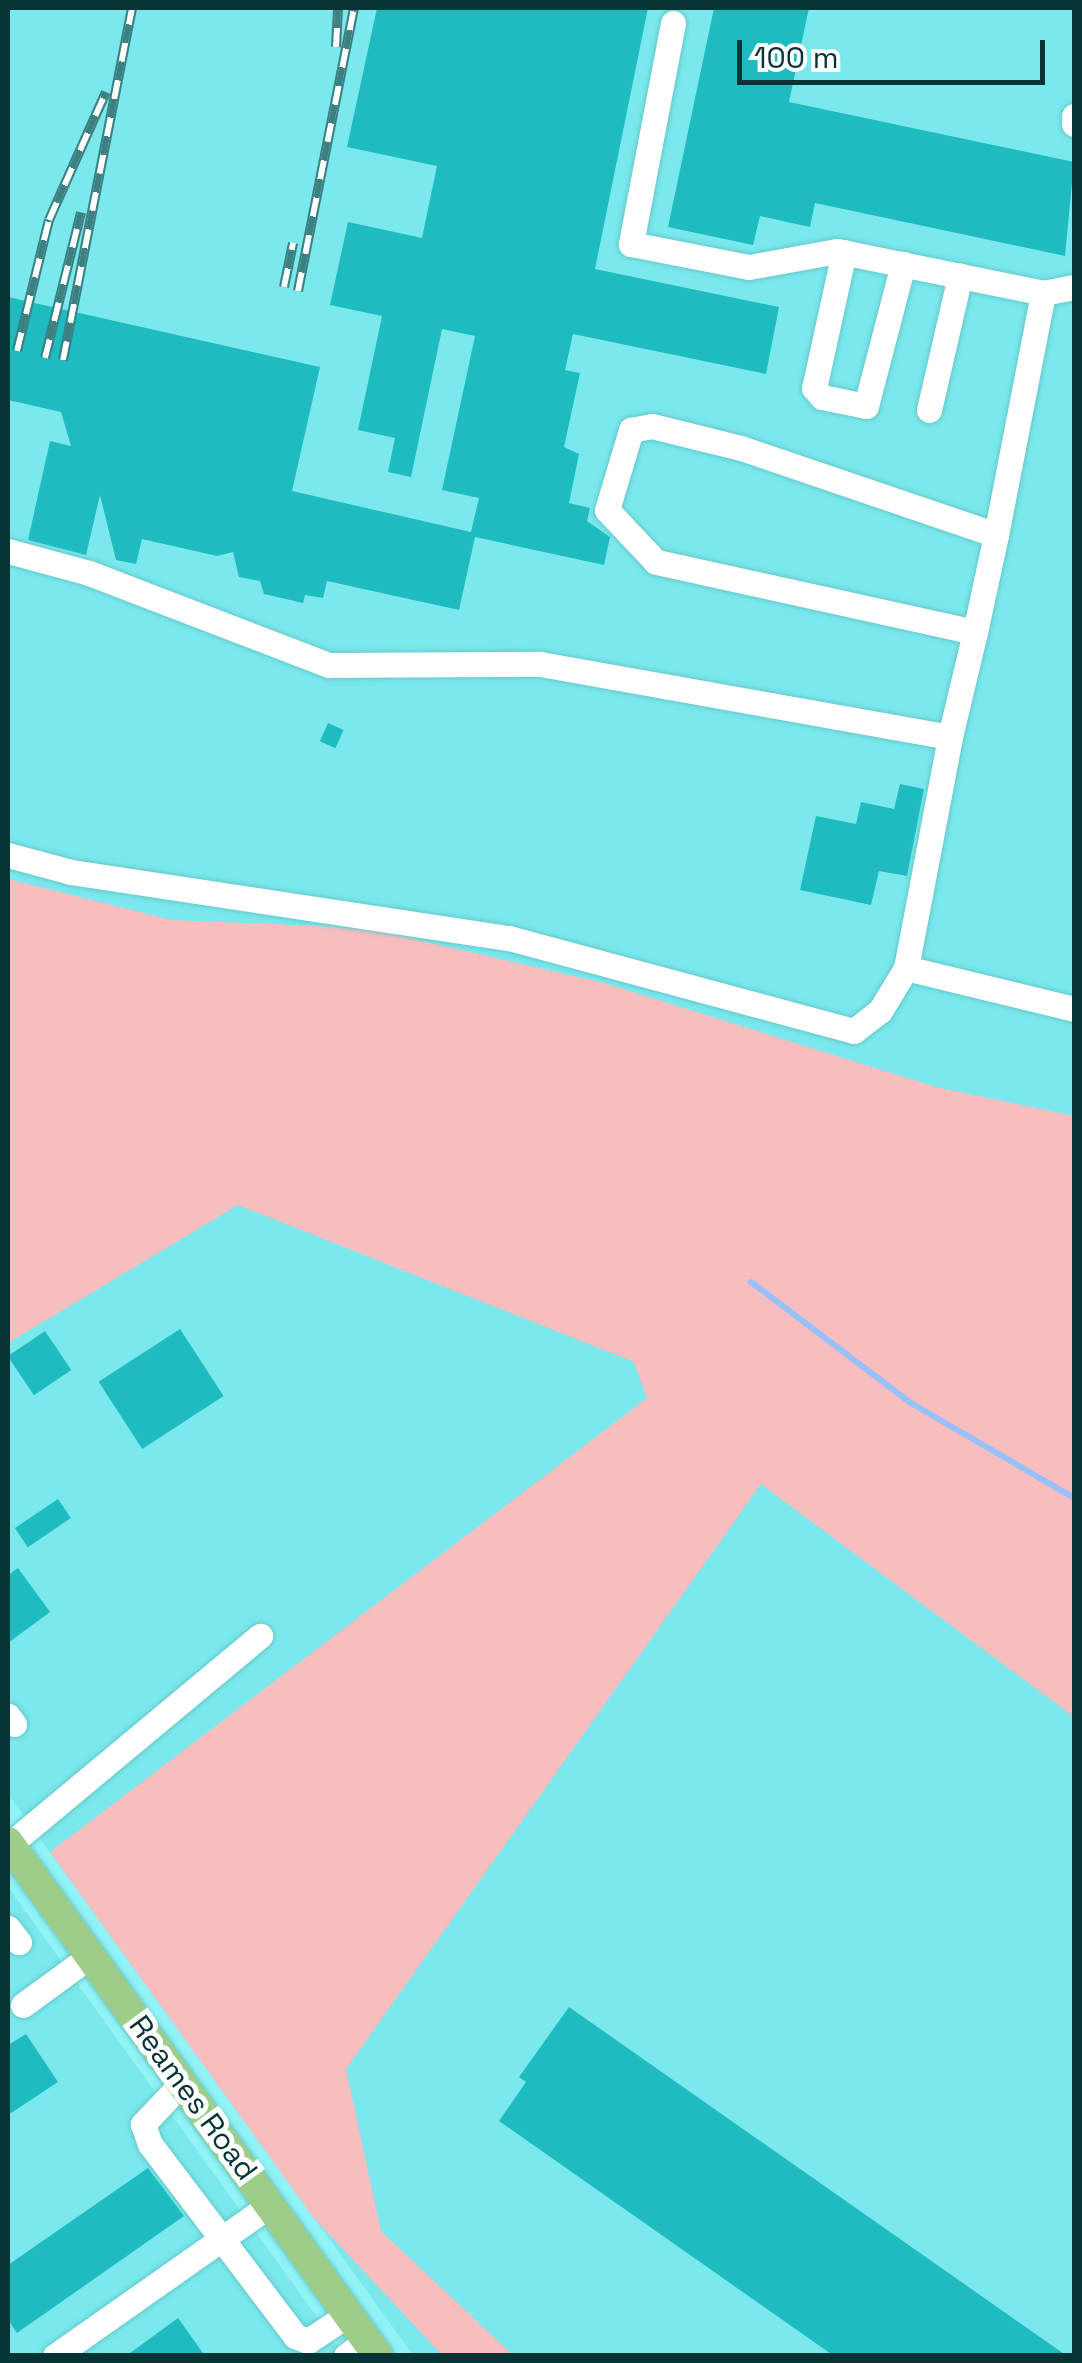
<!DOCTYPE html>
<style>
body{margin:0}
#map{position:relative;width:1082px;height:2363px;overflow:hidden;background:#91f3f6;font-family:"Space Grotesk",sans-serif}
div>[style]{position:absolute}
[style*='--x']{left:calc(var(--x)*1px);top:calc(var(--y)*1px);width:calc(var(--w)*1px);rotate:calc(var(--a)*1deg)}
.built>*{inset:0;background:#7ae8ec}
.green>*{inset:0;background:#f8bdbe}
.stream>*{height:6px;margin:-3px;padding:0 3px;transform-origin:3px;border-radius:3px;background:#98c0fb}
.building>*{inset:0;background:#1ebcc1;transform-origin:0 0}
.roads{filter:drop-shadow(0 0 2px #66c9cc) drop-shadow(0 0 2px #66c9cc)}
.minor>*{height:25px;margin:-12.5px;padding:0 12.5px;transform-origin:12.5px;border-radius:12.5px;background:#fff}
.major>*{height:30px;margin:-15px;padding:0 15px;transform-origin:15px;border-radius:15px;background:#9dcd89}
.rail>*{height:10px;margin-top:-5px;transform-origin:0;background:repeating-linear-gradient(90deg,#fff 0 19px,#3d8082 0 38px);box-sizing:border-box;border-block:2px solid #3d8082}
span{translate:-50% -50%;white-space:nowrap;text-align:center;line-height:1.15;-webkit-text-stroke:10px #fff;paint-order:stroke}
.street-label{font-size:30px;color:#063435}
.frame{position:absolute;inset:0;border:10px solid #063435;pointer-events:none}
.scale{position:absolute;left:737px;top:40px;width:308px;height:45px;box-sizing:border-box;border:5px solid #063435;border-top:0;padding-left:12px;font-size:30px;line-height:35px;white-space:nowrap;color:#063435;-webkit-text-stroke:8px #fff;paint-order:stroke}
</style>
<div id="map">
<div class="built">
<div style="clip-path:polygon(8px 8px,1074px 8px,1074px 2355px,413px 2355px,8px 1794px)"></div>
<div style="clip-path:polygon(8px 1887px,344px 2355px,8px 2355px)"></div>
</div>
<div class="green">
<div style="clip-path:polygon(8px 879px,172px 920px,367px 928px,604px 983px,936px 1087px,1074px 1116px,1074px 1717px,761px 1484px,346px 2069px,381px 2231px,513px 2355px,442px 2355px,313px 2217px,50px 1852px,647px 1398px,634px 1362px,238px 1205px,8px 1343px)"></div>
</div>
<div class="stream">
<div style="--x:751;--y:1282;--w:201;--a:37.1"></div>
<div style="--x:911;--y:1403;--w:189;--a:30.2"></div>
</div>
<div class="building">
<div style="clip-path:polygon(377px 8px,648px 8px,595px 269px,779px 307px,766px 374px,573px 334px,565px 370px,580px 373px,564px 447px,579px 454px,569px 503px,590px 508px,587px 521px,610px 537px,604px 565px,475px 537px,459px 610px,327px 581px,323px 598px,305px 595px,303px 603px,264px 594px,260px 581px,239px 577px,233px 552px,217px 556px,142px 539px,136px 564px,116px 560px,100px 495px,86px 555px,28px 540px,50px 441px,71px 446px,61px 412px,8px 400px,8px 297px,320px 367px,292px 491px,471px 532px,479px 498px,442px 490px,475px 336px,442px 329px,411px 477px,388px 472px,395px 438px,358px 430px,382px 316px,330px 305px,348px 222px,422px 238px,437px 166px,347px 147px)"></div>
<div style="clip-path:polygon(714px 8px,809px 8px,789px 102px,1074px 162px,1065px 256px,815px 203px,810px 227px,760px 216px,753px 245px,668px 227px)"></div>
<div style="left:328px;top:723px;width:17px;height:20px;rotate:24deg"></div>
<div style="clip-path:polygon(900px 784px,924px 789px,907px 876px,879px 871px,871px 905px,800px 890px,816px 816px,856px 824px,861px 802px,894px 809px)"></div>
<div style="left:180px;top:1329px;width:80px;height:97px;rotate:57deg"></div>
<div style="left:45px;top:1331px;width:47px;height:45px;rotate:56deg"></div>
<div style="left:58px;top:1499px;width:23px;height:52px;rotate:56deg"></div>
<div style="clip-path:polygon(18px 1568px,50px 1612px,8px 1643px,8px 1575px)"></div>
<div style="clip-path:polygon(569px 2007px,1067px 2356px,834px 2356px,499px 2121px,526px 2082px,519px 2077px)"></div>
<div style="clip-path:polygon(26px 2034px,58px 2082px,8px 2115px,8px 2045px)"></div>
<div style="clip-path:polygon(148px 2168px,184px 2216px,17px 2333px,8px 2320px,8px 2265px)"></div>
<div style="clip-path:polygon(178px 2318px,205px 2356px,126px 2356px)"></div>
</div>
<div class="roads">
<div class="minor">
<div style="--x:673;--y:23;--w:225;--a:100.8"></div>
<div style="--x:631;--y:244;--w:120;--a:11"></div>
<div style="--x:749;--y:267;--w:89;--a:-10.3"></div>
<div style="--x:837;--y:251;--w:210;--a:11.5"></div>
<div style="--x:1043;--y:293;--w:32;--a:-11"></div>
<div style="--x:1074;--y:116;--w:8;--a:90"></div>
<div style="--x:844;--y:252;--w:139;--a:102.4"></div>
<div style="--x:814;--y:388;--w:12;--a:48"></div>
<div style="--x:822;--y:397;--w:45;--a:11.6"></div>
<div style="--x:866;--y:406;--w:147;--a:-75.4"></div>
<div style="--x:929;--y:410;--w:138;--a:-77"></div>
<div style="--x:996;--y:535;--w:99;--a:102.2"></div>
<div style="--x:975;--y:632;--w:327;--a:-167.6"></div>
<div style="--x:656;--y:562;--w:71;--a:-133.3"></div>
<div style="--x:607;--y:510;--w:84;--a:-73.3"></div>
<div style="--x:631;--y:430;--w:21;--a:-11"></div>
<div style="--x:652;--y:426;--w:92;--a:13.9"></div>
<div style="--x:741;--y:448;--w:269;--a:18.8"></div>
<div style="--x:996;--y:535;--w:247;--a:-79"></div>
<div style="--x:8;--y:551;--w:84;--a:15.2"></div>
<div style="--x:89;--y:573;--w:257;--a:21"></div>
<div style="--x:329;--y:665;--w:211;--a:-0.3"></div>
<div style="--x:540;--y:664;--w:416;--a:10.1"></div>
<div style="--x:950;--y:737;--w:108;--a:-76.6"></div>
<div style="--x:8;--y:855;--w:65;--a:15.1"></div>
<div style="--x:71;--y:872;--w:443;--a:8.6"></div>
<div style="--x:509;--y:938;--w:357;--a:15.1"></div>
<div style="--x:854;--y:1031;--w:33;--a:-38"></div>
<div style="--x:880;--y:1011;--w:50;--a:-58.8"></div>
<div style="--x:906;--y:968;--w:235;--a:-79.2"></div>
<div style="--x:906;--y:968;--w:173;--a:13.7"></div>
<div style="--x:8;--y:1716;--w:10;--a:53"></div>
<div style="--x:9;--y:1845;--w:327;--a:-39.8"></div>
<div style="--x:8;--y:1928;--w:18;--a:52"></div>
<div style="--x:23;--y:2005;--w:83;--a:-36.2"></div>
<div style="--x:182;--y:2083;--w:57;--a:133.6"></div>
<div style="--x:143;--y:2124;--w:21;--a:71"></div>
<div style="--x:150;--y:2144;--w:241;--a:52.9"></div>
<div style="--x:295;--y:2336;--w:14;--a:21"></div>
<div style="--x:308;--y:2341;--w:49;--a:-33.4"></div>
<div style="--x:55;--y:2356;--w:263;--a:-35.1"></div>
<div style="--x:346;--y:2356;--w:26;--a:-37"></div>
</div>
<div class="major">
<div style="--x:8;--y:1842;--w:633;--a:54.25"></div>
</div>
</div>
<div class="rail">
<div style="--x:336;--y:47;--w:39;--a:-87"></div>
<div style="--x:284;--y:287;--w:45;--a:-78.4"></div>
<div style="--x:298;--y:291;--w:288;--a:-78.8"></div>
<div style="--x:17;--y:351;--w:135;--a:-76.3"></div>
<div style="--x:49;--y:220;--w:140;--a:-66"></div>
<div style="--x:45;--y:358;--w:150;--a:-76.1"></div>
<div style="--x:63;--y:360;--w:359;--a:-78.9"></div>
</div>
<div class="street-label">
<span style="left:193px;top:2098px;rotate:54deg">Reames Road</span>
</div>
<div class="frame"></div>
<div class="scale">100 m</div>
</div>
